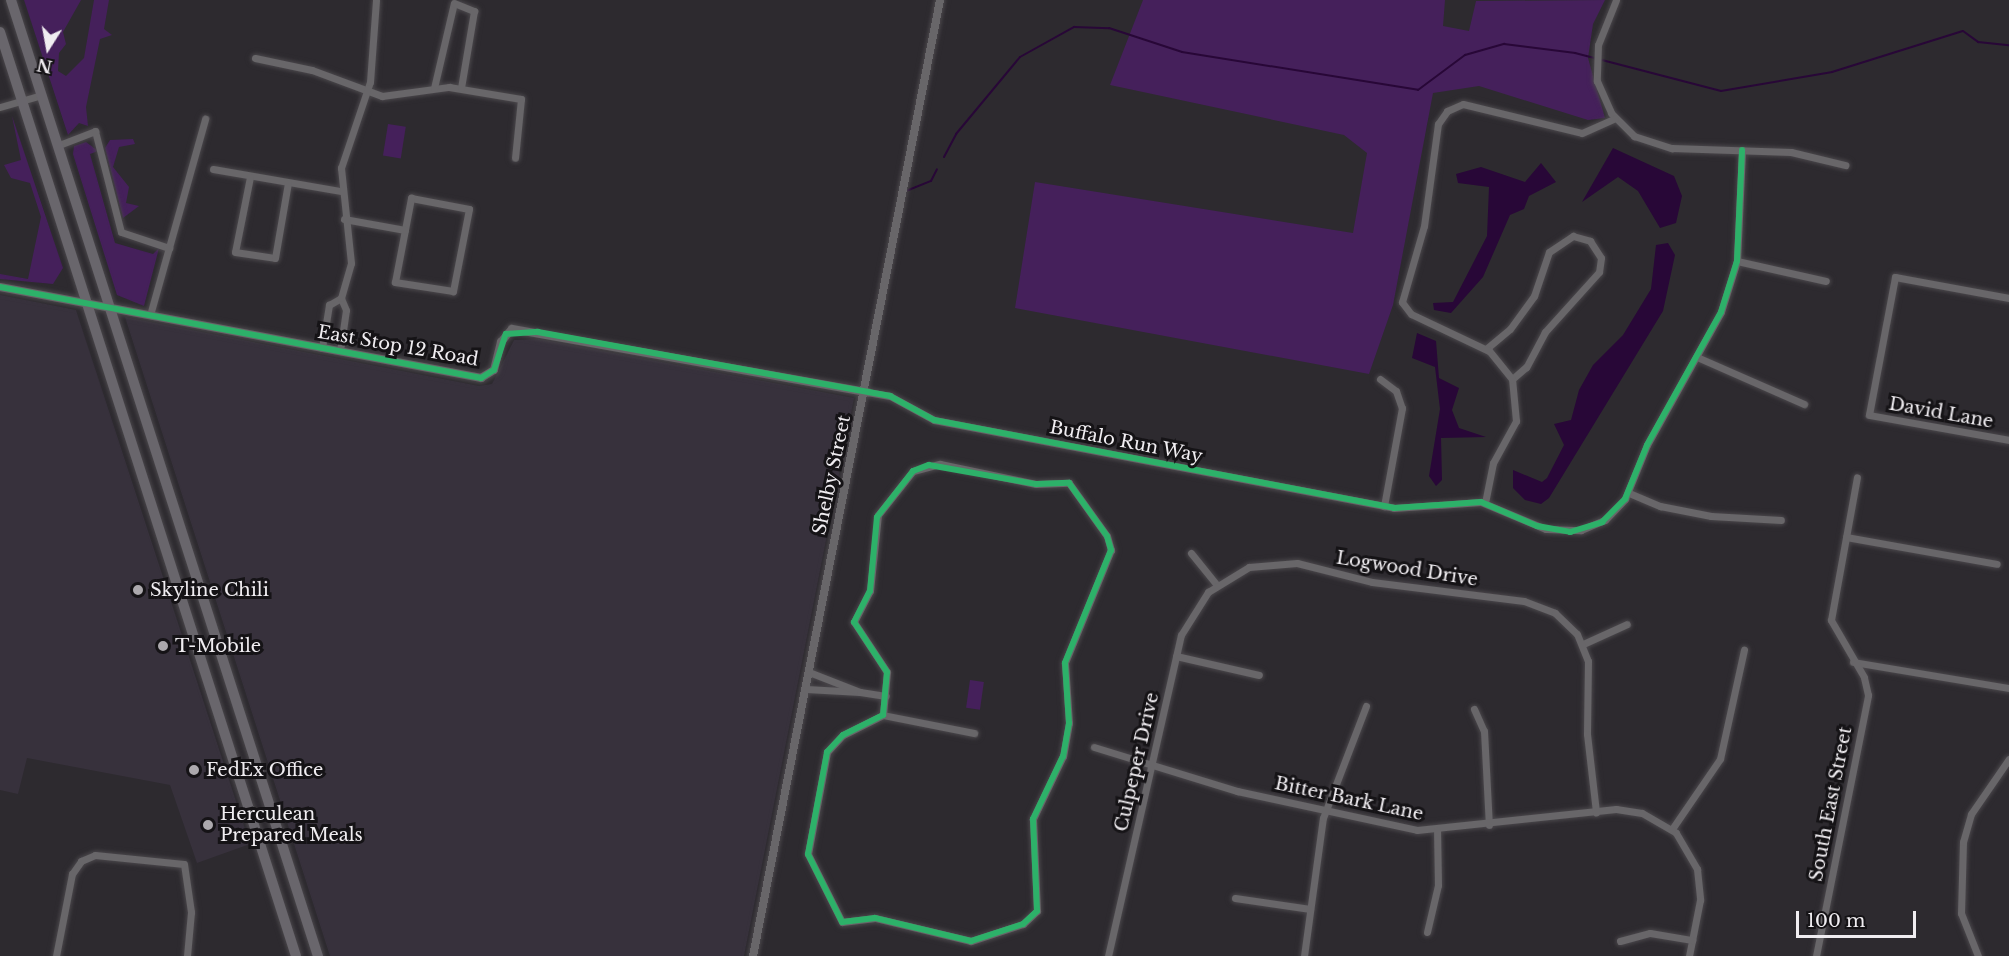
<!DOCTYPE html>
<style>
body{margin:0}
#map{position:relative;width:2009px;height:956px;overflow:hidden;background:#2d2a2f;font-family:"Libre Baskerville",serif}
div>[style]{position:absolute}
[style*='--x']{left:calc(var(--x)*1px);top:calc(var(--y)*1px);width:calc(var(--w)*1px);rotate:calc(var(--a)*1deg)}
.built>*{inset:0;background:#37313c}
.green>*{inset:0;background:#45205b;transform-origin:0 0}
.water>*{inset:0;background:#280737}
.stream>*{height:2px;margin:-1px;padding:0 1px;transform-origin:1px;border-radius:1px;background:#280737}
.roads{filter:drop-shadow(0 0 2px #4a474b) drop-shadow(0 0 2px #4a474b)}
.minor>*{height:7px;margin:-3.5px;padding:0 3.5px;transform-origin:3.5px;border-radius:3.5px;background:#686669}
.tertiary>*{height:8px;margin:-4px;padding:0 4px;transform-origin:4px;border-radius:4px;background:#686669}
.primary>*{height:10px;margin:-5px;padding:0 5px;transform-origin:5px;border-radius:5px;background:#69666c}
.cycleway>*{height:6px;margin:-3px;padding:0 3px;transform-origin:3px;border-radius:3px;background:#2db169}
.dots>*{width:16px;height:16px;translate:-50% -50%;box-sizing:border-box;border:3px solid #151316;border-radius:50%}
span{translate:-50% -50%;white-space:nowrap;text-align:center;line-height:1.15;-webkit-text-stroke:6px #151316;paint-order:stroke}
.street-label{font-size:18px;color:#f0edf1}
.poi-label{font-size:18px;color:#f0edf1}
.left{translate:0 -50%;text-align:left}
.north{position:absolute;left:18px;top:18px;width:60px;height:60px;-webkit-text-stroke:4px #151316;paint-order:stroke;rotate:191deg;font-size:16px;font-weight:700;line-height:24px;text-align:center;color:#f0edf1}
.north::after{content:'';display:block;margin:auto;width:21px;height:27px;background:#f0edf1;clip-path:polygon(50% 0,100% 100%,50% 72%,0 100%)}
.scale{position:absolute;left:1796px;top:911px;width:120px;height:27px;box-sizing:border-box;border:3px solid #f0edf1;border-top:0;padding-left:8px;font-size:18px;line-height:21px;white-space:nowrap;color:#f0edf1;-webkit-text-stroke:4px #151316;paint-order:stroke}
</style>
<div id="map">
<div class="built">
<div style="clip-path:polygon(0 295px,76px 310px,250px 844px,197px 863px,170px 785px,27px 758px,18px 794px,0 790px)"></div>
<div style="clip-path:polygon(125px 317px,479px 386px,492px 384px,514px 340px,539px 339px,854px 398px,744px 956px,330px 956px)"></div>
</div>
<div class="green">
<div style="clip-path:polygon(24px 0,81px 0,63px 32px,66px 44px,59px 53px,58px 71px,66px 76px,84px 58px,94px 0,109px 0,104px 29px,112px 35px,100px 39px,86px 107px,88px 126px,79px 123px,68px 135px)"></div>
<div style="clip-path:polygon(1143px 0,1445px 0,1443px 26px,1469px 31px,1476px 1px,1605px 0,1593px 24px,1588px 58px,1605px 118px,1588px 120px,1479px 86px,1433px 93px,1393px 305px,1369px 374px,1015px 308px,1035px 182px,1353px 233px,1367px 153px,1344px 135px,1110px 85px)"></div>
<div style="clip-path:polygon(12px 116px,63px 268px,53px 284px,0 279px,0 274px,28px 279px,41px 217px,30px 183px,11px 178px,4px 165px,21px 160px)"></div>
<div style="left:388px;top:124px;width:18px;height:32px;rotate:9deg"></div>
<div style="clip-path:polygon(133px 139px,135px 144px,119px 147px,113px 167px,129px 187px,126px 203px,139px 206px,123px 218px,105px 148px,110px 140px)"></div>
<div style="clip-path:polygon(86px 142px,98px 151px,90px 154px,115px 243px,153px 254px,159px 248px,144px 306px,117px 295px,73px 154px,74px 146px)"></div>
<div style="left:970px;top:680px;width:14px;height:28px;rotate:8deg"></div>
</div>
<div class="water">
<div style="clip-path:polygon(1613px 148px,1674px 176px,1682px 196px,1676px 223px,1660px 228px,1638px 191px,1618px 177px,1582px 202px)"></div>
<div style="clip-path:polygon(1541px 163px,1556px 182px,1529px 196px,1524px 209px,1510px 215px,1483px 277px,1451px 313px,1434px 310px,1433px 303px,1453px 302px,1487px 236px,1489px 187px,1458px 183px,1456px 174px,1481px 167px,1525px 182px)"></div>
<div style="clip-path:polygon(1668px 243px,1675px 255px,1663px 311px,1549px 498px,1541px 504px,1525px 500px,1513px 488px,1513px 470px,1542px 482px,1547px 478px,1564px 445px,1554px 424px,1571px 420px,1579px 390px,1593px 365px,1623px 335px,1651px 289px,1656px 245px)"></div>
<div style="clip-path:polygon(1417px 333px,1436px 341px,1439px 378px,1459px 388px,1452px 410px,1459px 428px,1486px 437px,1441px 438px,1442px 480px,1436px 486px,1429px 476px,1440px 409px,1435px 367px,1412px 358px)"></div>
</div>
<div class="stream">
<div style="--x:944;--y:157;--w:26;--a:-62"></div>
<div style="--x:956;--y:134;--w:100;--a:-50.3"></div>
<div style="--x:1020;--y:57;--w:62;--a:-29.1"></div>
<div style="--x:1074;--y:27;--w:35;--a:2"></div>
<div style="--x:1109;--y:28;--w:77;--a:18.2"></div>
<div style="--x:1182;--y:52;--w:239;--a:9.1"></div>
<div style="--x:1418;--y:90;--w:59;--a:-36.7"></div>
<div style="--x:1465;--y:55;--w:41;--a:-15.8"></div>
<div style="--x:1504;--y:44;--w:72;--a:7.2"></div>
<div style="--x:1575;--y:53;--w:151;--a:14.6"></div>
<div style="--x:1721;--y:91;--w:113;--a:-9.7"></div>
<div style="--x:1832;--y:72;--w:137;--a:-17.4"></div>
<div style="--x:1963;--y:31;--w:19;--a:36"></div>
<div style="--x:1978;--y:42;--w:31;--a:6"></div>
<div style="--x:906;--y:191;--w:27;--a:-22"></div>
<div style="--x:931;--y:181;--w:13;--a:-63"></div>
</div>
<div class="roads">
<div class="minor">
<div style="--x:1616;--y:0;--w:48;--a:111.8"></div>
<div style="--x:1598;--y:45;--w:36;--a:92"></div>
<div style="--x:1597;--y:81;--w:35;--a:66"></div>
<div style="--x:1611;--y:113;--w:33;--a:45"></div>
<div style="--x:1634;--y:136;--w:40;--a:18"></div>
<div style="--x:1672;--y:148;--w:119;--a:1.9"></div>
<div style="--x:1791;--y:152;--w:56;--a:13.5"></div>
<div style="--x:255;--y:58;--w:58;--a:11.9"></div>
<div style="--x:312;--y:70;--w:75;--a:20.4"></div>
<div style="--x:382;--y:96;--w:68;--a:-7.7"></div>
<div style="--x:449;--y:87;--w:73;--a:9.5"></div>
<div style="--x:521;--y:99;--w:59;--a:95.8"></div>
<div style="--x:434;--y:88;--w:87;--a:-76.8"></div>
<div style="--x:454;--y:3;--w:22;--a:22"></div>
<div style="--x:474;--y:11;--w:78;--a:99.6"></div>
<div style="--x:0;--y:107;--w:44;--a:-15.9"></div>
<div style="--x:59;--y:145;--w:39;--a:-21"></div>
<div style="--x:95;--y:131;--w:104;--a:75.6"></div>
<div style="--x:121;--y:232;--w:51;--a:18.4"></div>
<div style="--x:213;--y:169;--w:130;--a:9.8"></div>
<div style="--x:250;--y:177;--w:76;--a:101.3"></div>
<div style="--x:235;--y:252;--w:40;--a:8.5"></div>
<div style="--x:275;--y:258;--w:76;--a:-80.2"></div>
<div style="--x:411;--y:198;--w:59;--a:10.7"></div>
<div style="--x:469;--y:209;--w:84;--a:101"></div>
<div style="--x:453;--y:291;--w:59;--a:-171.2"></div>
<div style="--x:395;--y:282;--w:86;--a:-79.2"></div>
<div style="--x:344;--y:219;--w:62;--a:10.2"></div>
<div style="--x:1737;--y:261;--w:91;--a:12.7"></div>
<div style="--x:2009;--y:298;--w:116;--a:-169.6"></div>
<div style="--x:1895;--y:277;--w:140;--a:100.7"></div>
<div style="--x:1869;--y:415;--w:142;--a:10.1"></div>
<div style="--x:150;--y:315;--w:204;--a:-74.3"></div>
<div style="--x:322;--y:348;--w:44;--a:-80.8"></div>
<div style="--x:329;--y:305;--w:14;--a:-30"></div>
<div style="--x:1486;--y:349;--w:31;--a:-40"></div>
<div style="--x:1510;--y:329;--w:41;--a:-54"></div>
<div style="--x:1534;--y:296;--w:46;--a:-71.2"></div>
<div style="--x:1549;--y:252;--w:29;--a:-34"></div>
<div style="--x:1573;--y:236;--w:18;--a:16"></div>
<div style="--x:1590;--y:241;--w:20;--a:57"></div>
<div style="--x:1601;--y:258;--w:14;--a:98"></div>
<div style="--x:1599;--y:272;--w:81;--a:132"></div>
<div style="--x:1545;--y:332;--w:40;--a:118"></div>
<div style="--x:1526;--y:367;--w:18;--a:139"></div>
<div style="--x:340;--y:351;--w:41;--a:-81.7"></div>
<div style="--x:346;--y:310;--w:13;--a:-113"></div>
<div style="--x:341;--y:298;--w:36;--a:-74"></div>
<div style="--x:351;--y:263;--w:96;--a:-96"></div>
<div style="--x:341;--y:168;--w:91;--a:-71.4"></div>
<div style="--x:370;--y:82;--w:82;--a:-85.8"></div>
<div style="--x:1697;--y:357;--w:117;--a:23.7"></div>
<div style="--x:1380;--y:379;--w:20;--a:37"></div>
<div style="--x:1396;--y:391;--w:18;--a:71"></div>
<div style="--x:1402;--y:408;--w:100;--a:100.4"></div>
<div style="--x:867;--y:392;--w:23;--a:10"></div>
<div style="--x:890;--y:396;--w:50;--a:28.6"></div>
<div style="--x:934;--y:420;--w:468;--a:10.8"></div>
<div style="--x:1394;--y:508;--w:87;--a:-3.9"></div>
<div style="--x:1481;--y:502;--w:70;--a:22.6"></div>
<div style="--x:1546;--y:529;--w:35;--a:2"></div>
<div style="--x:1581;--y:530;--w:26;--a:-23"></div>
<div style="--x:1605;--y:520;--w:29;--a:-46"></div>
<div style="--x:1625;--y:499;--w:58;--a:-67.8"></div>
<div style="--x:1647;--y:445;--w:152;--a:-60.9"></div>
<div style="--x:1721;--y:312;--w:53;--a:-72.6"></div>
<div style="--x:1737;--y:261;--w:111;--a:-87.4"></div>
<div style="--x:940;--y:464;--w:98;--a:11.8"></div>
<div style="--x:1036;--y:484;--w:33;--a:-2"></div>
<div style="--x:1069;--y:483;--w:65;--a:54.4"></div>
<div style="--x:1107;--y:536;--w:15;--a:74"></div>
<div style="--x:1111;--y:550;--w:122;--a:112.2"></div>
<div style="--x:1065;--y:663;--w:60;--a:86.2"></div>
<div style="--x:1069;--y:723;--w:34;--a:100"></div>
<div style="--x:1063;--y:756;--w:70;--a:115.5"></div>
<div style="--x:1033;--y:819;--w:92;--a:87.5"></div>
<div style="--x:1037;--y:911;--w:19;--a:137"></div>
<div style="--x:1023;--y:924;--w:55;--a:161.9"></div>
<div style="--x:971;--y:941;--w:99;--a:-166.5"></div>
<div style="--x:875;--y:918;--w:33;--a:173"></div>
<div style="--x:842;--y:922;--w:76;--a:-116.6"></div>
<div style="--x:808;--y:854;--w:104;--a:-79.4"></div>
<div style="--x:827;--y:752;--w:23;--a:-47"></div>
<div style="--x:843;--y:735;--w:45;--a:-26.6"></div>
<div style="--x:883;--y:715;--w:43;--a:-84.7"></div>
<div style="--x:887;--y:672;--w:60;--a:-123.4"></div>
<div style="--x:854;--y:622;--w:35;--a:-63"></div>
<div style="--x:870;--y:591;--w:76;--a:-84"></div>
<div style="--x:878;--y:515;--w:56;--a:-51.5"></div>
<div style="--x:913;--y:471;--w:28;--a:-15"></div>
<div style="--x:1629;--y:493;--w:34;--a:23"></div>
<div style="--x:1660;--y:506;--w:52;--a:11.1"></div>
<div style="--x:1711;--y:516;--w:70;--a:3.3"></div>
<div style="--x:1485;--y:503;--w:41;--a:-78.7"></div>
<div style="--x:1493;--y:463;--w:48;--a:-61.3"></div>
<div style="--x:1516;--y:421;--w:42;--a:-95.4"></div>
<div style="--x:1512;--y:379;--w:36;--a:-129"></div>
<div style="--x:1489;--y:351;--w:86;--a:-154.6"></div>
<div style="--x:1411;--y:314;--w:15;--a:-127"></div>
<div style="--x:1402;--y:302;--w:79;--a:-73.9"></div>
<div style="--x:1424;--y:226;--w:103;--a:-82.2"></div>
<div style="--x:1438;--y:124;--w:16;--a:-55"></div>
<div style="--x:1447;--y:111;--w:17;--a:-24"></div>
<div style="--x:1463;--y:104;--w:122;--a:13.7"></div>
<div style="--x:1582;--y:133;--w:36;--a:-24"></div>
<div style="--x:1846;--y:537;--w:153;--a:10.1"></div>
<div style="--x:1191;--y:553;--w:40;--a:51"></div>
<div style="--x:1583;--y:644;--w:48;--a:-24.4"></div>
<div style="--x:1176;--y:656;--w:85;--a:12.9"></div>
<div style="--x:1853;--y:662;--w:158;--a:9.5"></div>
<div style="--x:806;--y:689;--w:54;--a:3.2"></div>
<div style="--x:860;--y:692;--w:55;--a:-158.6"></div>
<div style="--x:860;--y:692;--w:26;--a:9"></div>
<div style="--x:1474;--y:709;--w:24;--a:66"></div>
<div style="--x:1484;--y:731;--w:94;--a:87"></div>
<div style="--x:883;--y:715;--w:93;--a:11.2"></div>
<div style="--x:1094;--y:747;--w:150;--a:17.1"></div>
<div style="--x:1237;--y:791;--w:184;--a:12.2"></div>
<div style="--x:1417;--y:830;--w:200;--a:-6"></div>
<div style="--x:1616;--y:809;--w:26;--a:9"></div>
<div style="--x:1642;--y:813;--w:39;--a:30"></div>
<div style="--x:1676;--y:833;--w:42;--a:59.7"></div>
<div style="--x:1697;--y:869;--w:31;--a:84"></div>
<div style="--x:1700;--y:900;--w:57;--a:101.1"></div>
<div style="--x:1672;--y:829;--w:85;--a:-55.6"></div>
<div style="--x:1720;--y:759;--w:112;--a:-77.6"></div>
<div style="--x:1235;--y:898;--w:76;--a:8.3"></div>
<div style="--x:1427;--y:932;--w:48;--a:-76.8"></div>
<div style="--x:1438;--y:885;--w:55;--a:-91"></div>
<div style="--x:1620;--y:941;--w:31;--a:-15"></div>
<div style="--x:1650;--y:933;--w:43;--a:9.5"></div>
<div style="--x:56;--y:956;--w:84;--a:-79"></div>
<div style="--x:72;--y:874;--w:16;--a:-55"></div>
<div style="--x:81;--y:861;--w:15;--a:-23"></div>
<div style="--x:95;--y:855;--w:89;--a:5.8"></div>
<div style="--x:184;--y:864;--w:49;--a:81.7"></div>
<div style="--x:191;--y:912;--w:44;--a:95.2"></div>
<div style="--x:1108;--y:956;--w:329;--a:-77.2"></div>
<div style="--x:1181;--y:635;--w:51;--a:-57.9"></div>
<div style="--x:1208;--y:592;--w:48;--a:-31.4"></div>
<div style="--x:1249;--y:567;--w:48;--a:-4.8"></div>
<div style="--x:1297;--y:563;--w:77;--a:14.2"></div>
<div style="--x:1372;--y:582;--w:153;--a:7.1"></div>
<div style="--x:1524;--y:601;--w:33;--a:21"></div>
<div style="--x:1555;--y:613;--w:30;--a:44"></div>
<div style="--x:1577;--y:634;--w:29;--a:68"></div>
<div style="--x:1588;--y:661;--w:73;--a:90.8"></div>
<div style="--x:1587;--y:734;--w:79;--a:83.4"></div>
<div style="--x:1304;--y:956;--w:139;--a:-82.2"></div>
<div style="--x:1323;--y:818;--w:120;--a:-69"></div>
<div style="--x:1816;--y:956;--w:266;--a:-78.7"></div>
<div style="--x:1868;--y:695;--w:18;--a:-103"></div>
<div style="--x:1864;--y:677;--w:66;--a:-120.1"></div>
<div style="--x:1831;--y:620;--w:145;--a:-79.7"></div>
<div style="--x:1978;--y:956;--w:46;--a:-111.6"></div>
<div style="--x:1961;--y:913;--w:71;--a:-88.4"></div>
<div style="--x:1963;--y:842;--w:29;--a:-74"></div>
<div style="--x:1971;--y:814;--w:67;--a:-55.4"></div>
</div>
<div class="tertiary">
<div style="--x:0;--y:287;--w:490;--a:10.7"></div>
<div style="--x:481;--y:378;--w:15;--a:-32"></div>
<div style="--x:494;--y:370;--w:29;--a:-76"></div>
<div style="--x:501;--y:342;--w:17;--a:-50"></div>
<div style="--x:512;--y:329;--w:361;--a:10.1"></div>
<div style="--x:753;--y:956;--w:974;--a:-78.93"></div>
</div>
<div class="primary">
<div style="--x:11;--y:0;--w:1004;--a:72.2"></div>
<div style="--x:0;--y:32;--w:970;--a:72.24"></div>
</div>
</div>
<div class="cycleway">
<div style="--x:0;--y:287;--w:490;--a:10.7"></div>
<div style="--x:481;--y:378;--w:15;--a:-32"></div>
<div style="--x:494;--y:370;--w:38;--a:-72"></div>
<div style="--x:506;--y:334;--w:32;--a:-4"></div>
<div style="--x:538;--y:332;--w:358;--a:10.3"></div>
<div style="--x:890;--y:396;--w:50;--a:28.6"></div>
<div style="--x:934;--y:420;--w:468;--a:10.8"></div>
<div style="--x:1394;--y:508;--w:87;--a:-3.9"></div>
<div style="--x:1481;--y:502;--w:61;--a:23.2"></div>
<div style="--x:1537;--y:526;--w:34;--a:10"></div>
<div style="--x:1570;--y:532;--w:34;--a:-17"></div>
<div style="--x:1602;--y:522;--w:33;--a:-45"></div>
<div style="--x:1625;--y:499;--w:58;--a:-67.8"></div>
<div style="--x:1647;--y:445;--w:152;--a:-60.9"></div>
<div style="--x:1721;--y:312;--w:53;--a:-72.6"></div>
<div style="--x:1737;--y:261;--w:111;--a:-87.4"></div>
<div style="--x:929;--y:465;--w:109;--a:10.1"></div>
<div style="--x:1036;--y:484;--w:33;--a:-2"></div>
<div style="--x:1069;--y:483;--w:65;--a:54.4"></div>
<div style="--x:1107;--y:536;--w:15;--a:74"></div>
<div style="--x:1111;--y:550;--w:122;--a:112.2"></div>
<div style="--x:1065;--y:663;--w:60;--a:86.2"></div>
<div style="--x:1069;--y:723;--w:34;--a:100"></div>
<div style="--x:1063;--y:756;--w:70;--a:115.5"></div>
<div style="--x:1033;--y:819;--w:92;--a:87.5"></div>
<div style="--x:1037;--y:911;--w:19;--a:137"></div>
<div style="--x:1023;--y:924;--w:55;--a:161.9"></div>
<div style="--x:971;--y:941;--w:99;--a:-166.5"></div>
<div style="--x:875;--y:918;--w:33;--a:173"></div>
<div style="--x:842;--y:922;--w:76;--a:-116.6"></div>
<div style="--x:808;--y:854;--w:104;--a:-79.4"></div>
<div style="--x:827;--y:752;--w:23;--a:-47"></div>
<div style="--x:843;--y:735;--w:45;--a:-26.6"></div>
<div style="--x:883;--y:715;--w:43;--a:-84.7"></div>
<div style="--x:887;--y:672;--w:60;--a:-123.4"></div>
<div style="--x:854;--y:622;--w:35;--a:-63"></div>
<div style="--x:870;--y:591;--w:74;--a:-84.6"></div>
<div style="--x:877;--y:517;--w:58;--a:-52"></div>
<div style="--x:913;--y:471;--w:17;--a:-21"></div>
</div>
<div class="dots">
<div style="left:138px;top:590px;background:#aca9ad"></div>
<div style="left:163px;top:646px;background:#aca9ad"></div>
<div style="left:194px;top:770px;background:#aca9ad"></div>
<div style="left:208px;top:825px;background:#aca9ad"></div>
</div>
<div class="street-label">
<span style="left:398px;top:346px;rotate:10deg">East Stop 12 Road</span>
<span style="left:1941px;top:413px;rotate:10deg">David Lane</span>
<span style="left:1126px;top:442px;rotate:11deg">Buffalo Run Way</span>
<span style="left:832px;top:475px;rotate:-78deg">Shelby Street</span>
<span style="left:1407px;top:569px;rotate:9deg">Logwood Drive</span>
<span style="left:1137px;top:762px;rotate:-77deg">Culpeper Drive</span>
<span style="left:1349px;top:799px;rotate:12deg">Bitter Bark Lane</span>
<span style="left:1831px;top:804px;rotate:-79deg">South East Street</span>
</div>
<div class="poi-label">
<span class="left" style="left:150px;top:590px">Skyline Chili</span>
<span class="left" style="left:175px;top:646px">T-Mobile</span>
<span class="left" style="left:206px;top:770px">FedEx Office</span>
<span class="left" style="left:220px;top:825px">Herculean<br>Prepared Meals</span>
</div>
<div class="north">N</div>
<div class="scale">100 m</div>
</div>
